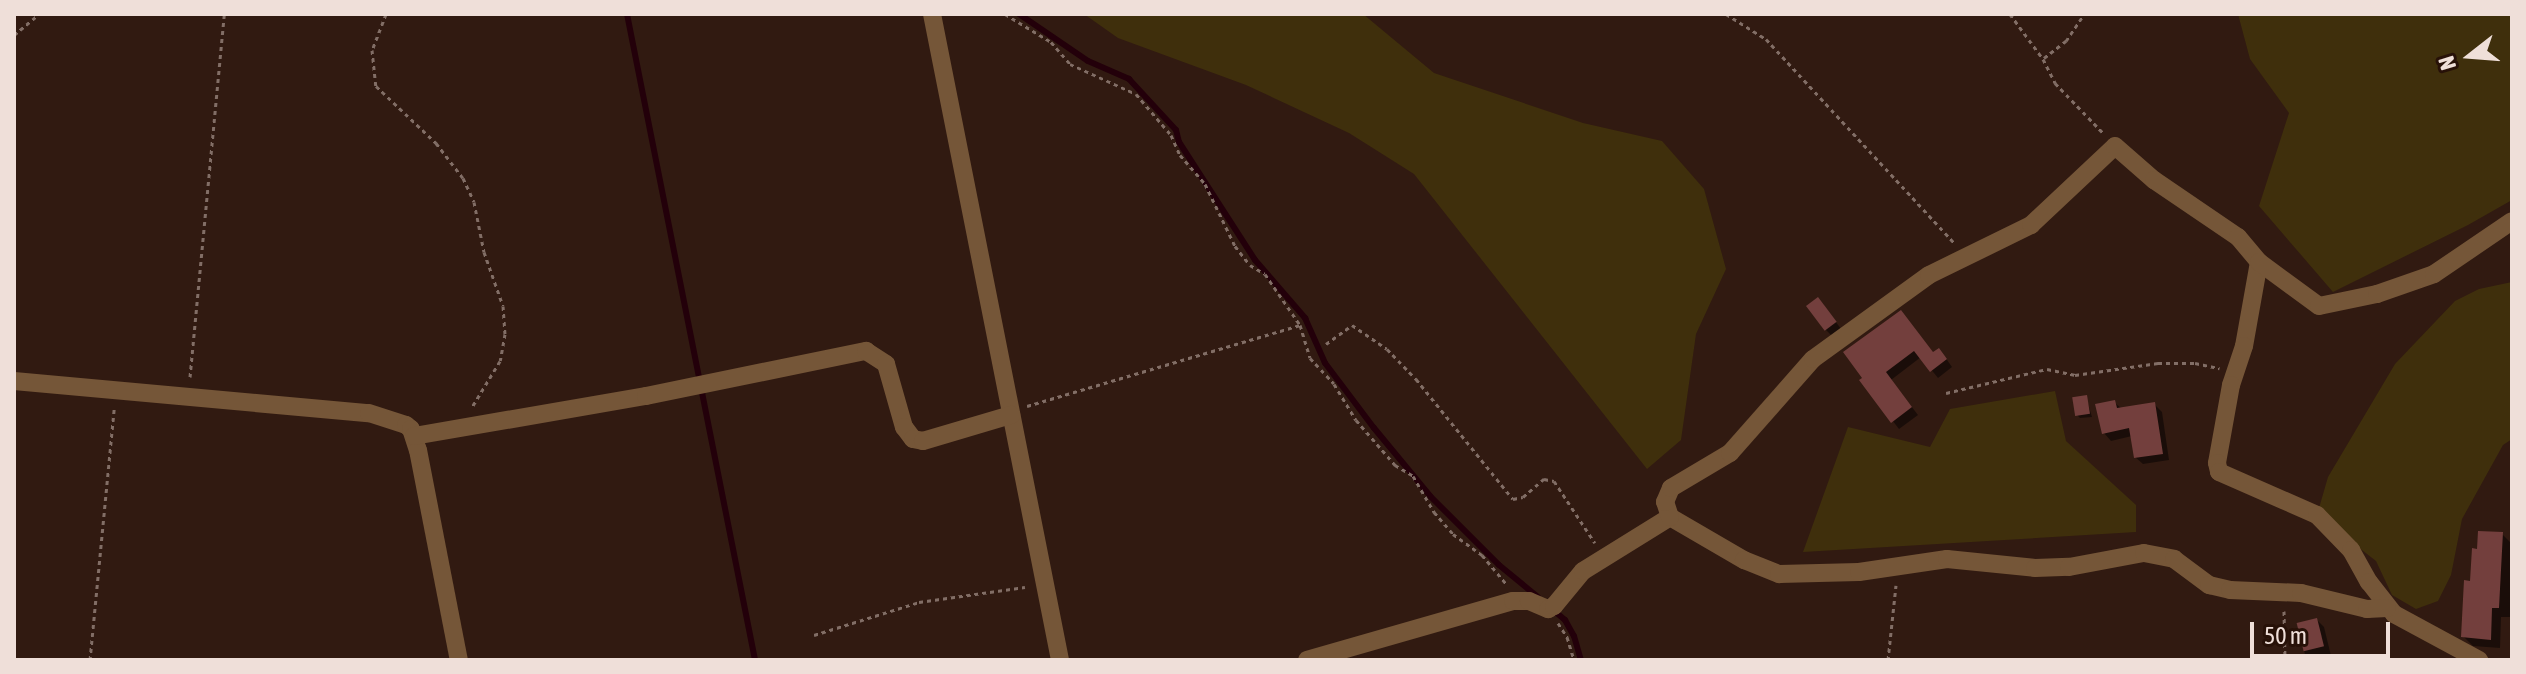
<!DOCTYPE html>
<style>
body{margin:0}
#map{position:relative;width:2526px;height:674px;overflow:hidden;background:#311a11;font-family:"Asap Condensed",sans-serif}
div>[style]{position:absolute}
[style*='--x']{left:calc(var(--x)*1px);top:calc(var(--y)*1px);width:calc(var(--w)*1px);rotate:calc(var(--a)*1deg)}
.green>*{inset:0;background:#3f2f0c}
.shadow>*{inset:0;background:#0007}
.stream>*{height:6px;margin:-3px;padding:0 3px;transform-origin:3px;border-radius:3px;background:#23000a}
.building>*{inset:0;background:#733f3d;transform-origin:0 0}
.path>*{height:3px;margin-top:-1.5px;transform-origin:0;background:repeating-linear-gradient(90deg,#826e66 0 4px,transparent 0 8px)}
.minor>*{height:18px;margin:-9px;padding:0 9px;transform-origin:9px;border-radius:9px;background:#755638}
span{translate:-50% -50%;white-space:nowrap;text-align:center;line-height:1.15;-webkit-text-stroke:6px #271108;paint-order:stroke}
.frame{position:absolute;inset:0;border:16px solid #efdfd9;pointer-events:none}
.north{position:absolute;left:2430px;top:16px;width:80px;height:80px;-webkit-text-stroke:6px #271108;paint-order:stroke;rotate:253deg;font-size:22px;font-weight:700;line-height:32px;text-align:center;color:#efdfd9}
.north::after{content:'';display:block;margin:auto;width:28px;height:36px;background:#efdfd9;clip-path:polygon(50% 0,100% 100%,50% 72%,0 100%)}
.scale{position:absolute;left:2250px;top:622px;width:140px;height:36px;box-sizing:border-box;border:4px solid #efdfd9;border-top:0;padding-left:10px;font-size:24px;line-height:28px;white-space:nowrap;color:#efdfd9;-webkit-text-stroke:6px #271108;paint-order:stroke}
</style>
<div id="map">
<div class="green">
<div style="clip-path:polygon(1084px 14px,1363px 14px,1434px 73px,1583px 123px,1662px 141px,1704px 189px,1726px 269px,1696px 334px,1681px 440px,1647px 469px,1414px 174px,1349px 133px,1246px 85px,1118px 38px)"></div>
<div style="clip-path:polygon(2238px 14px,2512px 14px,2512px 200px,2468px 225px,2333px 292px,2259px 206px,2289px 113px,2250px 59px)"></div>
<div style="clip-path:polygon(2512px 282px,2512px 439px,2503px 445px,2462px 519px,2451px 575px,2438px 601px,2416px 609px,2392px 595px,2376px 561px,2317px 515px,2328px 477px,2395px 364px,2455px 301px,2479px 289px)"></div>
<div style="clip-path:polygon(2055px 391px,2066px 441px,2136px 505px,2136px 532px,1803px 552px,1848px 427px,1930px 447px,1950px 409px)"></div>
</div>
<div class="shadow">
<div style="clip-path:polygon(1824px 307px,1842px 330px,1833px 337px,1826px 330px)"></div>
<div style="clip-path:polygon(1901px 313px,1934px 354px,1945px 357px,1952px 367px,1938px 378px,1921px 357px,1891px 380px,1918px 415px,1899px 429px,1862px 381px)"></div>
<div style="clip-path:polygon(2086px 397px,2092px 417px,2080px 418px,2077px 415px)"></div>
<div style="clip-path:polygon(2114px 402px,2122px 409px,2154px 404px,2162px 412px,2169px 460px,2143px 464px,2135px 457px,2132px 436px,2111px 441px,2104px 433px)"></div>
<div style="clip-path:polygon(2502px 534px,2512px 544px,2512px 617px,2501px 617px,2500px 648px,2473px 646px,2463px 636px,2479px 551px)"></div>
<div style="clip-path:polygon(2317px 620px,2324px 627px,2332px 660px,2306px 660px,2299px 624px)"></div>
</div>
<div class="stream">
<div style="--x:627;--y:14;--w:659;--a:78.79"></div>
<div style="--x:1019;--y:14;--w:83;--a:34.3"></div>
<div style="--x:1088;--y:61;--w:45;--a:23.7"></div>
<div style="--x:1129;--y:79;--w:69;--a:47.3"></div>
<div style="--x:1176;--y:130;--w:12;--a:76"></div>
<div style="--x:1179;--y:142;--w:140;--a:57.2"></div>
<div style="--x:1255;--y:260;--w:77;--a:49.2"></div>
<div style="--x:1305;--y:318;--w:49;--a:66"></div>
<div style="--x:1325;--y:363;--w:81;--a:53"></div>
<div style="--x:1374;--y:428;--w:89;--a:50.4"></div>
<div style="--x:1431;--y:497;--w:96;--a:45"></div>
<div style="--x:1499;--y:565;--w:50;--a:39.4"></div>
<div style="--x:1552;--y:609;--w:17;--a:40"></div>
<div style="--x:1565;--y:620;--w:18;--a:61"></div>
<div style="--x:1574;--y:636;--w:25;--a:74"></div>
</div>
<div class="building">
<div style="left:1818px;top:297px;width:31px;height:15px;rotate:53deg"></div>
<div style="clip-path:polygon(1901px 310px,1933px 352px,1939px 348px,1947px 359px,1930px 372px,1914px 351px,1886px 372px,1912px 407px,1891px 423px,1859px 380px,1862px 378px,1843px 352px)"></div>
<div style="left:2087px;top:395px;width:19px;height:15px;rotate:81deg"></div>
<div style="clip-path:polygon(2115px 400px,2117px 408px,2155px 402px,2163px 454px,2134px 458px,2129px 428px,2102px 434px,2095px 404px)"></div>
<div style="clip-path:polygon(2478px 531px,2503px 532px,2499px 608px,2492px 608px,2491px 640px,2461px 637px,2464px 580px,2470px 581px,2472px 548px,2477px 549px)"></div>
<div style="left:2317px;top:618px;width:29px;height:21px;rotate:76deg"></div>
</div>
<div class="path">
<div style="--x:386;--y:14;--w:39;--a:111"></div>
<div style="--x:372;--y:50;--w:36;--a:84"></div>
<div style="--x:376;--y:86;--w:83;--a:43.5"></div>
<div style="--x:436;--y:143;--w:44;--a:52.4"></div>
<div style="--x:463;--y:178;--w:26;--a:65"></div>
<div style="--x:474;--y:202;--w:51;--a:78.7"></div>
<div style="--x:484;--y:252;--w:57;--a:70.6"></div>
<div style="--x:503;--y:306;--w:28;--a:86"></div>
<div style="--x:505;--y:334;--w:27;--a:100"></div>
<div style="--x:500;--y:361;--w:54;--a:121.3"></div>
<div style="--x:1005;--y:14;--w:54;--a:31.3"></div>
<div style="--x:1051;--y:42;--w:29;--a:49"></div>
<div style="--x:1070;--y:64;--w:72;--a:24.4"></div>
<div style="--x:1136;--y:94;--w:54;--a:49.5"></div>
<div style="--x:1171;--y:135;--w:22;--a:66"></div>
<div style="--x:1180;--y:155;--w:38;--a:49"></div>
<div style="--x:1205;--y:184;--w:69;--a:64.2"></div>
<div style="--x:1235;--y:246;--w:24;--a:52"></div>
<div style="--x:1250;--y:265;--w:17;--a:31"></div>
<div style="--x:1265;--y:274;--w:62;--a:55.5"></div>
<div style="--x:1726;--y:14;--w:47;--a:32"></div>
<div style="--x:1766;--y:39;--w:277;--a:47.3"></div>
<div style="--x:2010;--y:14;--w:56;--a:53.7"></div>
<div style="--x:2043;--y:59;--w:27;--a:63"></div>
<div style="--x:2055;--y:83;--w:71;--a:46.1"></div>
<div style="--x:14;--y:35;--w:33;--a:-40"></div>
<div style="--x:2044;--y:58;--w:28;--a:-38"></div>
<div style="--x:2066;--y:41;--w:32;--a:-56"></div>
<div style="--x:1326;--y:344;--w:32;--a:-36"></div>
<div style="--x:1352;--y:325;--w:42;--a:34.4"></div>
<div style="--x:1387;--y:349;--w:42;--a:46"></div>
<div style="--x:1416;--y:379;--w:154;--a:51.1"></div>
<div style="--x:1513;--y:499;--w:10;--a:-11"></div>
<div style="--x:1523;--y:497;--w:28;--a:-41"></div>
<div style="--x:1544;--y:479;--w:10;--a:11"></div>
<div style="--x:1554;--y:481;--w:74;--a:56.5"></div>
<div style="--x:190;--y:377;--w:365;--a:-84.6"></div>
<div style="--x:1946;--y:393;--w:104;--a:-13.4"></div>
<div style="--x:2047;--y:369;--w:29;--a:12"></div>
<div style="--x:2075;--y:375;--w:84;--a:-8.2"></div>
<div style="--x:2158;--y:363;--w:37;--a:0"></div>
<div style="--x:2195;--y:363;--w:25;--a:12"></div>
<div style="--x:1027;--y:406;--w:285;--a:-16.5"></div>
<div style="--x:1300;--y:325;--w:34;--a:73"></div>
<div style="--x:1310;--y:358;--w:35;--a:47"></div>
<div style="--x:1334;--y:384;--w:42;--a:58.6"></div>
<div style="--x:1356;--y:420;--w:60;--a:49.1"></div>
<div style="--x:1395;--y:465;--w:21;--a:31"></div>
<div style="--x:1413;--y:476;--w:42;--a:59.7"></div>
<div style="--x:1434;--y:512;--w:29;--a:49"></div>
<div style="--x:1453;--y:534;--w:36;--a:36"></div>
<div style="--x:1482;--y:555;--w:39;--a:50"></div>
<div style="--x:2284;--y:611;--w:49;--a:88.8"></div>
<div style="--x:1558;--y:623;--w:17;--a:57"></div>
<div style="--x:1567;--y:637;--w:24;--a:73"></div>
<div style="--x:814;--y:635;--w:110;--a:-17.4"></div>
<div style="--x:919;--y:602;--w:107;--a:-8.1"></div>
<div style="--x:90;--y:660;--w:252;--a:-84.5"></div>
<div style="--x:1888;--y:660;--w:75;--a:-83.9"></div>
</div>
<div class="minor">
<div style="--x:932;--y:14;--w:659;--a:78.79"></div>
<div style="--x:2259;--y:262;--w:85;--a:100.1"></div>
<div style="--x:2244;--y:346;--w:41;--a:108.4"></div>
<div style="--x:2231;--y:385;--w:79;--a:100.2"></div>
<div style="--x:2217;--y:463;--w:9;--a:77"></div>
<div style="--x:2219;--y:472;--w:107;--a:23.7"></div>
<div style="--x:2317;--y:515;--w:49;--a:45.8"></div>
<div style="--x:2351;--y:550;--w:37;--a:61"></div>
<div style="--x:2369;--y:582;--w:41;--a:52"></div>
<div style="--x:2394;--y:614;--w:97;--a:28.4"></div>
<div style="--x:14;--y:381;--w:356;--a:5.2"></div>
<div style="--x:369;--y:413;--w:39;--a:18"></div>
<div style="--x:406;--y:425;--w:6;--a:39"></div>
<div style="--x:411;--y:429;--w:22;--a:72"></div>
<div style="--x:418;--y:450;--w:214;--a:79"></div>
<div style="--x:414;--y:436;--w:235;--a:-9.8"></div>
<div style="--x:646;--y:396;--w:225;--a:-11.6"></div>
<div style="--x:866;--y:351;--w:24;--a:33"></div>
<div style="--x:886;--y:364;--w:66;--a:74.1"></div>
<div style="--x:904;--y:427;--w:15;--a:53"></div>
<div style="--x:913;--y:439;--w:10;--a:11"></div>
<div style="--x:923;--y:441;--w:92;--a:-16.5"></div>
<div style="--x:1670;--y:517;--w:86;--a:30.2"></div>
<div style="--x:1744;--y:560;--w:38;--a:22"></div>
<div style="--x:1779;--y:574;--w:80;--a:-1.4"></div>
<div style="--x:1859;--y:572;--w:89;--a:-8.4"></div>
<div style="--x:1947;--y:559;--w:88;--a:5.8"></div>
<div style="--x:2035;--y:568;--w:34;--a:-2"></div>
<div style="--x:2069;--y:567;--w:76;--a:-10.6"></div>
<div style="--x:2144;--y:553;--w:31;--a:11"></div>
<div style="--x:2174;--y:559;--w:44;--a:36.6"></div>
<div style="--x:2209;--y:585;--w:22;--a:13"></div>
<div style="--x:2230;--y:590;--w:71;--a:2.4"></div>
<div style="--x:2301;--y:593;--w:68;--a:13.6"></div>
<div style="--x:2367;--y:609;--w:20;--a:-3"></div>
<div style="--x:1307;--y:660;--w:214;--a:-16"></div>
<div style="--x:1513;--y:601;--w:16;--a:0"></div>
<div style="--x:1529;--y:601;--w:21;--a:23"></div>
<div style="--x:1548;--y:609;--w:7;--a:-27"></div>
<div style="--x:1554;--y:606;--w:45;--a:-50.4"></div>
<div style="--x:1583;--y:571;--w:102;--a:-31.8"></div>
<div style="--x:1670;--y:517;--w:16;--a:-108"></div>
<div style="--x:1665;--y:502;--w:15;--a:-67"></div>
<div style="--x:1671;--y:488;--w:69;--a:-30.7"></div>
<div style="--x:1730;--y:453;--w:125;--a:-48.6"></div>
<div style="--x:1813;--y:359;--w:143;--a:-35.9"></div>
<div style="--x:1929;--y:275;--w:114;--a:-26.1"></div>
<div style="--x:2031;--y:225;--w:115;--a:-43.2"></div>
<div style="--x:2115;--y:146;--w:52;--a:41.1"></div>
<div style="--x:2154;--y:180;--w:102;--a:34.2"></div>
<div style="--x:2238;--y:237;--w:33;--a:50"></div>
<div style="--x:2259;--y:262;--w:74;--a:36.3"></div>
<div style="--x:2319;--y:306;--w:59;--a:-11.7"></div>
<div style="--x:2377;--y:294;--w:60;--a:-19.3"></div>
<div style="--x:2434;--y:274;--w:94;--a:-34.2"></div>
</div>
<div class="frame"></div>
<div class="north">N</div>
<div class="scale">50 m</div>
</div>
